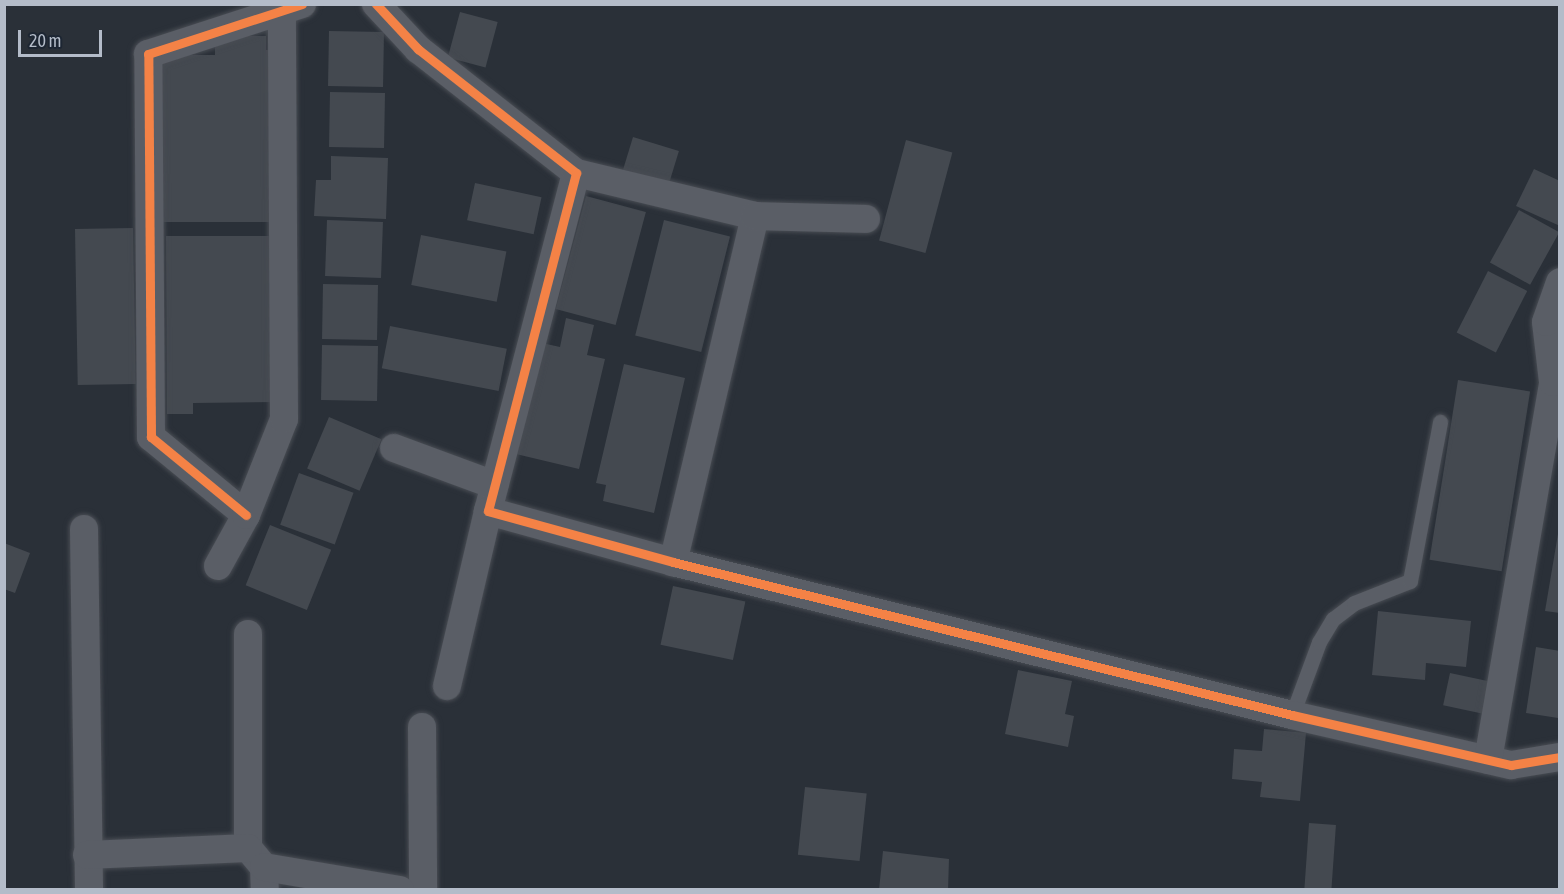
<!DOCTYPE html>
<style>
body{margin:0}
#map{position:relative;width:1564px;height:894px;overflow:hidden;background:#2a3038;font-family:"Asap Condensed",sans-serif}
div>[style]{position:absolute}
[style*='--x']{left:calc(var(--x)*1px);top:calc(var(--y)*1px);width:calc(var(--w)*1px);rotate:calc(var(--a)*1deg)}
.building>*{inset:0;background:#444950;transform-origin:0 0}
.roads{filter:drop-shadow(0 0 2px #484c53) drop-shadow(0 0 2px #484c53)}
.lane>*{height:15px;margin:-7.5px;padding:0 7.5px;transform-origin:7.5px;border-radius:7.5px;background:#5a5e66}
.street>*{height:28px;margin:-14px;padding:0 14px;transform-origin:14px;border-radius:14px;background:#5a5e66}
.cycleway>*{height:9px;margin:-4.5px;padding:0 4.5px;transform-origin:4.5px;border-radius:4.5px;background:#f48246}
span{translate:-50% -50%;white-space:nowrap;text-align:center;line-height:1.15;-webkit-text-stroke:4.5px #1d2633;paint-order:stroke}
.frame{position:absolute;inset:0;border:6px solid #b4bcc9;pointer-events:none}
.scale{position:absolute;left:18px;top:30px;width:84px;height:27px;box-sizing:border-box;border:3px solid #b4bcc9;border-top:0;padding-left:8px;font-size:18px;line-height:21px;white-space:nowrap;color:#b4bcc9;-webkit-text-stroke:4px #1d2633;paint-order:stroke}
</style>
<div id="map">
<div class="building">
<div style="left:460px;top:12px;width:39px;height:47px;rotate:15deg"></div>
<div style="left:329px;top:31px;width:55px;height:55px;rotate:1deg"></div>
<div style="clip-path:polygon(215px 36px,266px 36px,266px 50px,278px 50px,278px 222px,160px 222px,155px 55px,215px 55px)"></div>
<div style="left:330px;top:92px;width:55px;height:55px;rotate:1deg"></div>
<div style="left:633px;top:137px;width:48px;height:37px;rotate:17deg"></div>
<div style="left:906px;top:140px;width:48px;height:104px;rotate:15deg"></div>
<div style="clip-path:polygon(331px 156px,388px 158px,386px 219px,314px 216px,316px 180px,331px 180px)"></div>
<div style="clip-path:polygon(1534px 169px,1560px 181px,1560px 226px,1516px 206px)"></div>
<div style="left:475px;top:183px;width:68px;height:38px;rotate:12deg"></div>
<div style="left:586px;top:196px;width:62px;height:117px;rotate:15deg"></div>
<div style="left:1519px;top:210px;width:46px;height:60px;rotate:29deg"></div>
<div style="left:327px;top:220px;width:56px;height:56px;rotate:2deg"></div>
<div style="left:664px;top:220px;width:68px;height:119px;rotate:14deg"></div>
<div style="left:133px;top:228px;width:156px;height:58px;rotate:89deg"></div>
<div style="left:421px;top:235px;width:87px;height:51px;rotate:11deg"></div>
<div style="clip-path:polygon(166px 236px,279px 236px,279px 402px,193px 403px,193px 414px,167px 414px)"></div>
<div style="left:1488px;top:271px;width:44px;height:69px;rotate:27deg"></div>
<div style="left:323px;top:284px;width:55px;height:55px;rotate:1deg"></div>
<div style="clip-path:polygon(566px 318px,594px 325px,587px 355px,605px 359px,579px 469px,516px 454px,542px 343px,560px 347px)"></div>
<div style="left:390px;top:326px;width:119px;height:43px;rotate:11deg"></div>
<div style="left:322px;top:345px;width:56px;height:55px;rotate:1deg"></div>
<div style="clip-path:polygon(624px 364px,685px 378px,654px 513px,603px 501px,606px 485px,596px 483px)"></div>
<div style="left:1458px;top:380px;width:73px;height:182px;rotate:9deg"></div>
<div style="left:329px;top:417px;width:57px;height:56px;rotate:23deg"></div>
<div style="left:299px;top:473px;width:58px;height:55px;rotate:20deg"></div>
<div style="clip-path:polygon(1560px 522px,1560px 613px,1545px 611px)"></div>
<div style="left:270px;top:525px;width:66px;height:65px;rotate:22deg"></div>
<div style="clip-path:polygon(4px 543px,30px 553px,15px 593px,4px 589px)"></div>
<div style="left:673px;top:586px;width:74px;height:60px;rotate:12deg"></div>
<div style="clip-path:polygon(1378px 611px,1471px 621px,1466px 667px,1426px 663px,1425px 680px,1372px 675px)"></div>
<div style="clip-path:polygon(1536px 647px,1560px 651px,1558px 718px,1526px 713px)"></div>
<div style="clip-path:polygon(1018px 670px,1072px 681px,1065px 714px,1074px 716px,1068px 747px,1005px 734px)"></div>
<div style="left:1450px;top:673px;width:42px;height:33px;rotate:12deg"></div>
<div style="clip-path:polygon(1264px 729px,1306px 733px,1300px 801px,1260px 797px,1262px 782px,1232px 779px,1234px 749px,1262px 751px)"></div>
<div style="left:805px;top:787px;width:62px;height:68px;rotate:6deg"></div>
<div style="left:1309px;top:823px;width:27px;height:66px;rotate:4deg"></div>
<div style="clip-path:polygon(883px 851px,949px 859px,948px 890px,879px 890px)"></div>
</div>
<div class="roads">
<div class="lane">
<div style="--x:1292;--y:715;--w:78;--a:-69.7"></div>
<div style="--x:1319;--y:642;--w:27;--a:-59"></div>
<div style="--x:1333;--y:619;--w:26;--a:-37"></div>
<div style="--x:1354;--y:603;--w:60;--a:-21.4"></div>
<div style="--x:1410;--y:581;--w:162;--a:-79.3"></div>
</div>
<div class="street">
<div style="--x:376;--y:4;--w:62;--a:47"></div>
<div style="--x:418;--y:49;--w:201;--a:38.1"></div>
<div style="--x:576;--y:173;--w:349;--a:104.6"></div>
<div style="--x:488;--y:511;--w:192;--a:15.4"></div>
<div style="--x:673;--y:562;--w:638;--a:13.88"></div>
<div style="--x:1292;--y:715;--w:225;--a:12.9"></div>
<div style="--x:1511;--y:765;--w:50;--a:-9.3"></div>
<div style="--x:576;--y:173;--w:184;--a:13.5"></div>
<div style="--x:755;--y:216;--w:356;--a:103.3"></div>
<div style="--x:755;--y:216;--w:111;--a:1.5"></div>
<div style="--x:394;--y:448;--w:107;--a:20.3"></div>
<div style="--x:246;--y:515;--w:123;--a:-140.6"></div>
<div style="--x:151;--y:437;--w:383;--a:-90.4"></div>
<div style="--x:148;--y:54;--w:162;--a:-18"></div>
<div style="--x:84;--y:529;--w:361;--a:89.2"></div>
<div style="--x:218;--y:566;--w:58;--a:-61.2"></div>
<div style="--x:246;--y:515;--w:103;--a:-68.4"></div>
<div style="--x:284;--y:419;--w:408;--a:-90.3"></div>
<div style="--x:248;--y:634;--w:214;--a:90"></div>
<div style="--x:248;--y:848;--w:25;--a:50"></div>
<div style="--x:264;--y:867;--w:23;--a:88"></div>
<div style="--x:447;--y:686;--w:180;--a:-76.8"></div>
<div style="--x:422;--y:727;--w:163;--a:89.6"></div>
<div style="--x:1488;--y:760;--w:384;--a:-80.2"></div>
<div style="--x:1553;--y:382;--w:60;--a:-96.7"></div>
<div style="--x:1546;--y:322;--w:42;--a:-70.7"></div>
<div style="--x:87;--y:855;--w:161;--a:-2.5"></div>
<div style="--x:264;--y:867;--w:138;--a:9.6"></div>
</div>
</div>
<div class="cycleway">
<div style="--x:376;--y:4;--w:62;--a:47"></div>
<div style="--x:418;--y:49;--w:201;--a:38.1"></div>
<div style="--x:576;--y:173;--w:349;--a:104.6"></div>
<div style="--x:488;--y:511;--w:192;--a:15.4"></div>
<div style="--x:673;--y:562;--w:638;--a:13.88"></div>
<div style="--x:1292;--y:715;--w:225;--a:12.9"></div>
<div style="--x:1511;--y:765;--w:50;--a:-9.3"></div>
<div style="--x:246;--y:515;--w:123;--a:-140.6"></div>
<div style="--x:151;--y:437;--w:383;--a:-90.4"></div>
<div style="--x:148;--y:54;--w:162;--a:-18"></div>
</div>
<div class="frame"></div>
<div class="scale">20 m</div>
</div>
